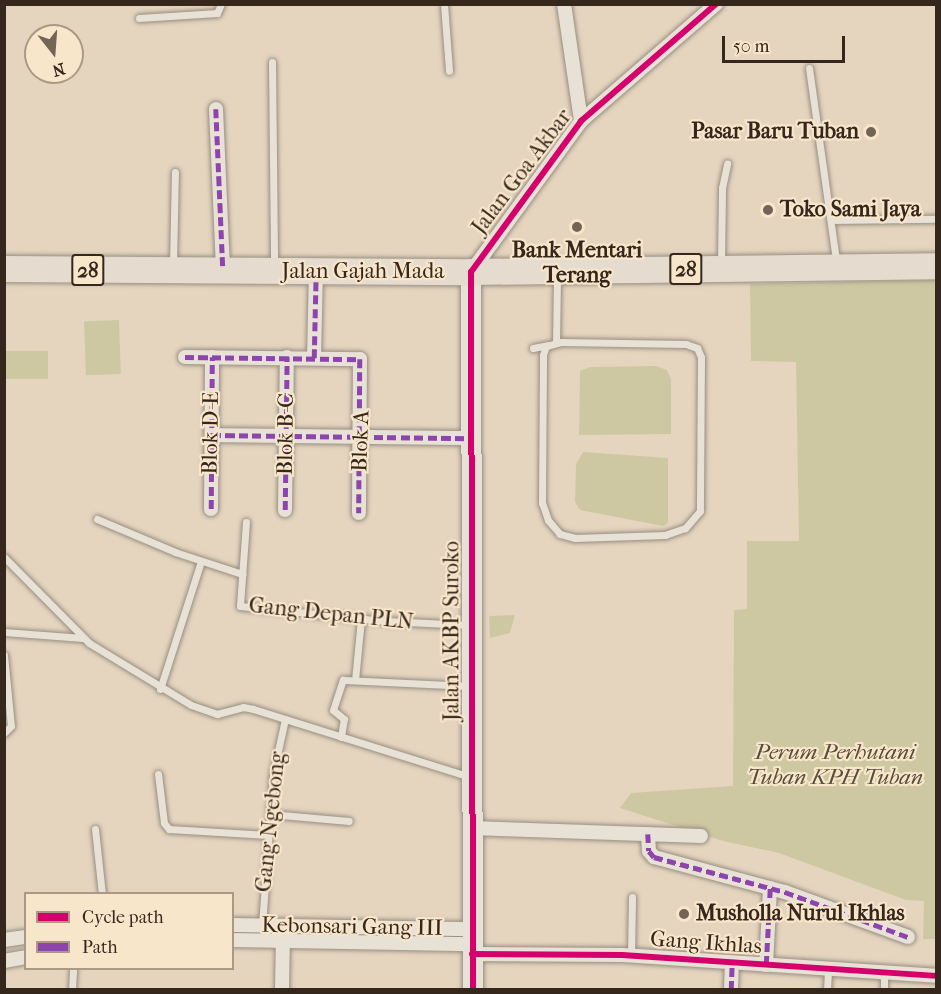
<!DOCTYPE html>
<style>
body{margin:0}
#map{position:relative;width:941px;height:994px;overflow:hidden;background:#e5d5bf;font-family:"IM FELL French Canon",serif}
div>[style]{position:absolute}
[style*='--x']{left:calc(var(--x)*1px);top:calc(var(--y)*1px);width:calc(var(--w)*1px);rotate:calc(var(--a)*1deg)}
.green>*{inset:0;background:#cec8a2;transform-origin:0 0}
.roads{filter:drop-shadow(0 0 2px #988e80) drop-shadow(0 0 2px #988e80)}
.lane>*{height:7px;margin:-3.5px;padding:0 3.5px;transform-origin:3.5px;border-radius:3.5px;background:#e8e1d6}
.street>*{height:14px;margin:-7px;padding:0 7px;transform-origin:7px;border-radius:7px;background:#e8e1d6}
.secondary>*{height:20px;margin:-10px;padding:0 10px;transform-origin:10px;border-radius:10px;background:#e8e1d6}
.highway>*{height:26px;margin:-13px;padding:0 13px;transform-origin:13px;border-radius:13px;background:#e5dccf}
.quiet>*{height:4.5px;margin-top:-2.25px;transform-origin:0;background:repeating-linear-gradient(90deg,#8e44ad 0 9px,transparent 0 13.5px)}
.cycleway>*{height:6px;margin:-3px;padding:0 3px;transform-origin:3px;border-radius:3px;background:#d6006c}
.dots>*{width:16px;height:16px;translate:-50% -50%;box-sizing:border-box;border:3px solid #f8e6cb;border-radius:50%}
span{translate:-50% -50%;white-space:nowrap;text-align:center;line-height:1.15;-webkit-text-stroke:4.5px #f8e6cb;paint-order:stroke}
.shield-label span{padding:2px 4px;background:#f8e6cb;border:2px solid;border-radius:4px;-webkit-text-stroke-width:0}
.shield-label{font-size:21px;color:#35271c;font-weight:700}
.poi-label{font-size:22px;color:#35271c;font-weight:700}
.right{translate:-100% -50%;text-align:right}
.left{translate:0 -50%;text-align:left}
.street-label{font-size:22px;color:#35271c}
.park-label{font-size:22px;color:#574d38;font-style:italic}
.frame{position:absolute;inset:0;border:6px solid #35271c;pointer-events:none}
.legend{position:absolute;left:24px;top:892px;width:210px;height:78px;box-sizing:border-box;background:#f8e6cb;border:2px solid #aa9a85;margin:0;padding:8px 10px;list-style:none;font-size:18px;color:#35271c}
.legend li{display:flex;align-items:center;gap:12px;height:30px}
.legend b{width:30px;border:2px solid #aa9a85}
.north{position:absolute;left:24px;top:24px;width:60px;height:60px;box-sizing:border-box;background:#f8e6cb;border:2px solid #aa9a85;border-radius:50%;rotate:163deg;font-size:16px;font-weight:700;line-height:24px;text-align:center;color:#35271c}
.north::after{content:'';display:block;margin:auto;width:21px;height:27px;background:#736455;clip-path:polygon(50% 0,100% 100%,50% 72%,0 100%)}
.scale{position:absolute;left:722px;top:36px;width:123px;height:27px;box-sizing:border-box;border:3px solid #35271c;border-top:0;padding-left:8px;font-size:18px;line-height:21px;white-space:nowrap;color:#35271c;-webkit-text-stroke:4px #f8e6cb;paint-order:stroke}
</style>
<div id="map">
<div class="green">
<div style="clip-path:polygon(936px 280px,936px 939px,923px 939px,924px 901px,906px 900px,779px 853px,723px 841px,620px 808px,631px 793px,733px 786px,734px 610px,747px 609px,747px 541px,799px 541px,796px 362px,751px 361px,750px 284px)"></div>
<div style="left:119px;top:320px;width:54px;height:35px;rotate:88deg"></div>
<div style="left:48px;top:351px;width:28px;height:43px;rotate:90deg"></div>
<div style="clip-path:polygon(656px 366px,667px 370px,671px 379px,671px 434px,579px 435px,580px 371px,590px 367px)"></div>
<div style="clip-path:polygon(583px 452px,668px 458px,668px 523px,663px 526px,580px 510px,575px 502px,576px 464px)"></div>
<div style="clip-path:polygon(515px 615px,510px 633px,490px 638px,489px 616px)"></div>
</div>
<div class="roads">
<div class="lane">
<div style="--x:444;--y:4;--w:67;--a:85.7"></div>
<div style="--x:139;--y:18;--w:78;--a:-3.7"></div>
<div style="--x:217;--y:13;--w:10;--a:-66"></div>
<div style="--x:272;--y:62;--w:203;--a:89.4"></div>
<div style="--x:809;--y:68;--w:195;--a:82"></div>
<div style="--x:832;--y:220;--w:104;--a:-0.6"></div>
<div style="--x:721;--y:263;--w:75;--a:-89.2"></div>
<div style="--x:722;--y:188;--w:25;--a:-78"></div>
<div style="--x:173;--y:265;--w:93;--a:-88.8"></div>
<div style="--x:561;--y:342;--w:125;--a:0.9"></div>
<div style="--x:686;--y:344;--w:12;--a:20"></div>
<div style="--x:697;--y:348;--w:10;--a:66"></div>
<div style="--x:701;--y:357;--w:154;--a:90.4"></div>
<div style="--x:700;--y:511;--w:23;--a:131"></div>
<div style="--x:685;--y:528;--w:21;--a:161"></div>
<div style="--x:665;--y:535;--w:90;--a:178.1"></div>
<div style="--x:575;--y:538;--w:16;--a:-165"></div>
<div style="--x:560;--y:534;--w:18;--a:-131"></div>
<div style="--x:548;--y:520;--w:18;--a:-109"></div>
<div style="--x:542;--y:503;--w:148;--a:-89.6"></div>
<div style="--x:543;--y:355;--w:9;--a:-72"></div>
<div style="--x:546;--y:346;--w:16;--a:-15"></div>
<div style="--x:556;--y:343;--w:67;--a:-89.1"></div>
<div style="--x:533;--y:348;--w:15;--a:-11"></div>
<div style="--x:97;--y:519;--w:85;--a:22.9"></div>
<div style="--x:175;--y:552;--w:71;--a:18.2"></div>
<div style="--x:246;--y:522;--w:84;--a:94.1"></div>
<div style="--x:240;--y:606;--w:147;--a:5.9"></div>
<div style="--x:386;--y:621;--w:83;--a:2.8"></div>
<div style="--x:4;--y:557;--w:121;--a:45.3"></div>
<div style="--x:89;--y:643;--w:119;--a:31.3"></div>
<div style="--x:191;--y:705;--w:28;--a:19"></div>
<div style="--x:217;--y:714;--w:27;--a:-15"></div>
<div style="--x:243;--y:707;--w:10;--a:11"></div>
<div style="--x:253;--y:709;--w:227;--a:17.4"></div>
<div style="--x:4;--y:632;--w:79;--a:4.3"></div>
<div style="--x:4;--y:655;--w:71;--a:84.4"></div>
<div style="--x:11;--y:726;--w:10;--a:135"></div>
<div style="--x:355;--y:680;--w:61;--a:-84.4"></div>
<div style="--x:160;--y:689;--w:134;--a:-72.2"></div>
<div style="--x:341;--y:737;--w:18;--a:-81"></div>
<div style="--x:344;--y:719;--w:14;--a:-141"></div>
<div style="--x:333;--y:710;--w:32;--a:-72"></div>
<div style="--x:343;--y:680;--w:128;--a:2.7"></div>
<div style="--x:158;--y:774;--w:49;--a:83"></div>
<div style="--x:164;--y:823;--w:8;--a:50"></div>
<div style="--x:169;--y:829;--w:99;--a:3.5"></div>
<div style="--x:270;--y:814;--w:79;--a:5.1"></div>
<div style="--x:95;--y:829;--w:65;--a:83.9"></div>
<div style="--x:262;--y:925;--w:151;--a:-85.8"></div>
<div style="--x:273;--y:774;--w:56;--a:-77.7"></div>
<div style="--x:631;--y:956;--w:59;--a:-89"></div>
<div style="--x:884;--y:975;--w:15;--a:90"></div>
<div style="--x:72;--y:990;--w:22;--a:-87"></div>
<div style="--x:827;--y:990;--w:19;--a:-87"></div>
</div>
<div class="street">
<div style="--x:564;--y:4;--w:118;--a:81.7"></div>
<div style="--x:216;--y:109;--w:162;--a:87.5"></div>
<div style="--x:471;--y:272;--w:187;--a:-53.9"></div>
<div style="--x:581;--y:121;--w:179;--a:-40.9"></div>
<div style="--x:185;--y:357;--w:175;--a:0.7"></div>
<div style="--x:360;--y:359;--w:154;--a:90.4"></div>
<div style="--x:314;--y:358;--w:87;--a:-88.7"></div>
<div style="--x:212;--y:435;--w:259;--a:0.7"></div>
<div style="--x:211;--y:509;--w:152;--a:-89.6"></div>
<div style="--x:285;--y:510;--w:153;--a:-89.3"></div>
<div style="--x:471;--y:828;--w:230;--a:2"></div>
<div style="--x:648;--y:834;--w:17;--a:87"></div>
<div style="--x:649;--y:851;--w:8;--a:50"></div>
<div style="--x:654;--y:857;--w:136;--a:15"></div>
<div style="--x:785;--y:892;--w:131;--a:20.1"></div>
<div style="--x:232;--y:925;--w:240;--a:1"></div>
<div style="--x:4;--y:940;--w:22;--a:-8"></div>
<div style="--x:232;--y:940;--w:240;--a:1"></div>
<div style="--x:472;--y:954;--w:150;--a:0.4"></div>
<div style="--x:622;--y:955;--w:315;--a:3.8"></div>
<div style="--x:4;--y:961;--w:22;--a:-10"></div>
<div style="--x:766;--y:965;--w:77;--a:-87"></div>
<div style="--x:282;--y:990;--w:57;--a:-89"></div>
<div style="--x:731;--y:990;--w:27;--a:-88"></div>
</div>
<div class="secondary">
<div style="--x:471;--y:272;--w:718;--a:89.84"></div>
</div>
<div class="highway">
<div style="--x:4;--y:269;--w:467;--a:0.4"></div>
<div style="--x:471;--y:272;--w:465;--a:-0.7"></div>
</div>
</div>
<div class="quiet">
<div style="--x:216;--y:109;--w:162;--a:87.5"></div>
<div style="--x:185;--y:357;--w:175;--a:0.7"></div>
<div style="--x:360;--y:359;--w:154;--a:90.4"></div>
<div style="--x:314;--y:358;--w:87;--a:-88.7"></div>
<div style="--x:212;--y:435;--w:259;--a:0.7"></div>
<div style="--x:211;--y:509;--w:152;--a:-89.6"></div>
<div style="--x:285;--y:510;--w:153;--a:-89.3"></div>
<div style="--x:648;--y:834;--w:17;--a:87"></div>
<div style="--x:649;--y:851;--w:8;--a:50"></div>
<div style="--x:654;--y:857;--w:136;--a:15"></div>
<div style="--x:785;--y:892;--w:131;--a:20.1"></div>
<div style="--x:766;--y:965;--w:77;--a:-87"></div>
<div style="--x:731;--y:990;--w:27;--a:-88"></div>
</div>
<div class="cycleway">
<div style="--x:472;--y:954;--w:150;--a:0.4"></div>
<div style="--x:622;--y:955;--w:315;--a:3.8"></div>
<div style="--x:473;--y:990;--w:718;--a:-90.16"></div>
<div style="--x:471;--y:272;--w:187;--a:-53.9"></div>
<div style="--x:581;--y:121;--w:179;--a:-40.9"></div>
</div>
<div class="dots">
<div style="left:871px;top:132px;background:#736455"></div>
<div style="left:768px;top:210px;background:#736455"></div>
<div style="left:577px;top:227px;background:#736455"></div>
<div style="left:684px;top:914px;background:#736455"></div>
</div>
<div class="shield-label">
<span style="left:686px;top:269px">28</span>
<span style="left:88px;top:270px">28</span>
</div>
<div class="poi-label">
<span class="right" style="left:859px;top:132px">Pasar Baru Tuban</span>
<span class="left" style="left:780px;top:210px">Toko Sami Jaya</span>
<span style="left:577px;top:263px">Bank Mentari<br>Terang</span>
<span class="left" style="left:696px;top:914px">Musholla Nurul Ikhlas</span>
</div>
<div class="street-label">
<span style="left:522px;top:172px;rotate:-53deg">Jalan Goa Akbar</span>
<span style="left:363px;top:272px">Jalan Gajah Mada</span>
<span style="left:211px;top:433px;rotate:-89deg">Blok D-E</span>
<span style="left:286px;top:434px;rotate:-89deg">Blok B-C</span>
<span style="left:361px;top:441px;rotate:-88deg">Blok A</span>
<span style="left:331px;top:614px;rotate:6deg">Gang Depan PLN</span>
<span style="left:452px;top:631px;rotate:-90deg">Jalan AKBP Suroko</span>
<span style="left:271px;top:822px;rotate:-84deg">Gang Ngebong</span>
<span style="left:352px;top:927px;rotate:1deg">Kebonsari Gang III</span>
<span style="left:706px;top:943px;rotate:4deg">Gang Ikhlas</span>
</div>
<div class="park-label">
<span style="left:835px;top:765px">Perum Perhutani<br>Tuban KPH Tuban</span>
</div>
<div class="frame"></div>
<ul class="legend">
<li><b style="height:8px;background:#d6006c"></b>Cycle path</li>
<li><b style="height:8px;background:#8e44ad"></b>Path</li>
</ul>
<div class="north">N</div>
<div class="scale">50 m</div>
</div>
